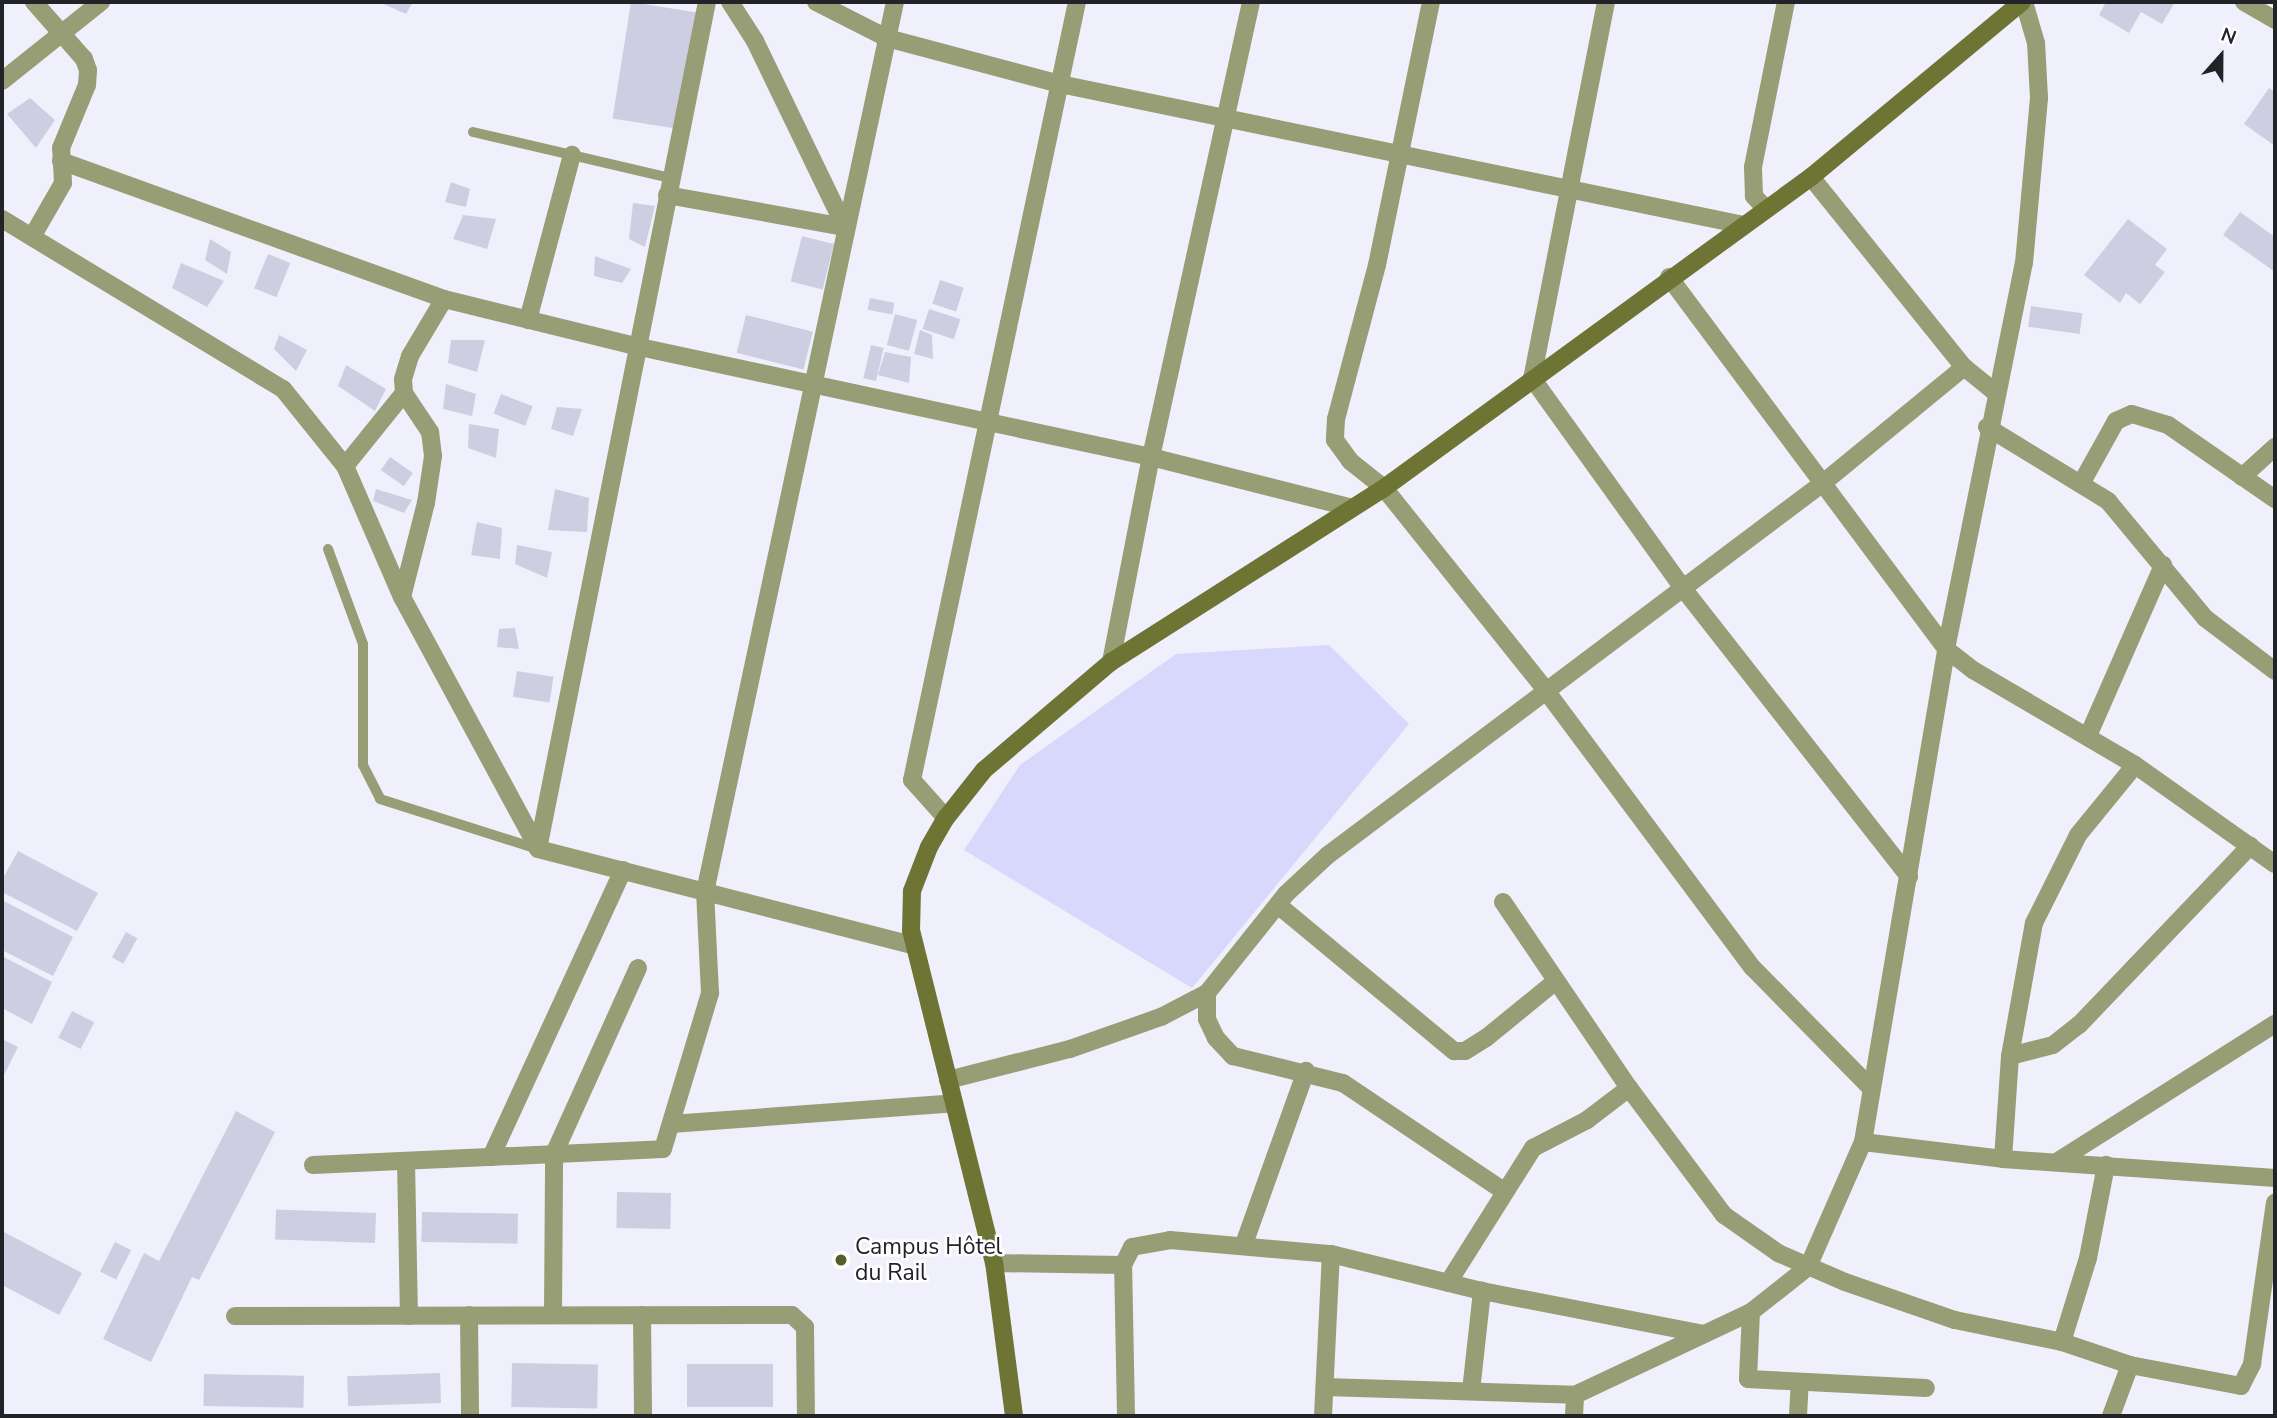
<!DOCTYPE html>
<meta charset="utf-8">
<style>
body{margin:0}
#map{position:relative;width:2277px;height:1418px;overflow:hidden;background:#f0f0fc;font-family:"Nunito Sans",sans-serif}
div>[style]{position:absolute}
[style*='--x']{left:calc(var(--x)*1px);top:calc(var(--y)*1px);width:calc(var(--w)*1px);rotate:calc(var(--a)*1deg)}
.green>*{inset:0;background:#d8d7fc}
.building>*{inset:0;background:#cecee2;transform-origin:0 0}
.lane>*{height:10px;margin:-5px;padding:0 5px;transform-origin:5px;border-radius:5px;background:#979d74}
.street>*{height:18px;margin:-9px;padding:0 9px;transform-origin:9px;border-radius:9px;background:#979d74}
.secondary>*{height:18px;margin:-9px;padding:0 9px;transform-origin:9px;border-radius:9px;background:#6d7434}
.dots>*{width:19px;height:19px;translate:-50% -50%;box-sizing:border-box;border:4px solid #fefefe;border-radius:50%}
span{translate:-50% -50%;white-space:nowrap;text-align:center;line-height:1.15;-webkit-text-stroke:5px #fefefe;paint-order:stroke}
.poi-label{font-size:23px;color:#222229}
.left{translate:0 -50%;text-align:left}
.frame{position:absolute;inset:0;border:4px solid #222229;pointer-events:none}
.north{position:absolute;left:2186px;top:21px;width:70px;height:70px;-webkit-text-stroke:5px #fefefe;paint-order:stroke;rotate:21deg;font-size:19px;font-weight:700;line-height:28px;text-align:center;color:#222229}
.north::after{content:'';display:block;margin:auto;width:24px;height:32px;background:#222229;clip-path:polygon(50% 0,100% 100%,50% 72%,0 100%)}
</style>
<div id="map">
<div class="green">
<div style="clip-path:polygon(1329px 645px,1409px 724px,1192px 988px,964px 850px,1020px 765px,1176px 654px)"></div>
</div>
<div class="building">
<div style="clip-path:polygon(379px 2px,413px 2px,406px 14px)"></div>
<div style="left:631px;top:2px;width:67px;height:118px;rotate:9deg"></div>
<div style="clip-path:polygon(2106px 2px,2175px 2px,2162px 24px,2141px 12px,2129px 33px,2099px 15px)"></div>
<div style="clip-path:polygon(2269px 88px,2275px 92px,2275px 146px,2244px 124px)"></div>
<div style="clip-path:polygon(30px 98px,55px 120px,36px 148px,7px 114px)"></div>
<div style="clip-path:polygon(451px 182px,470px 189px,466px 207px,445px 202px)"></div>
<div style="clip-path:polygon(633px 203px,655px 206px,645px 247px,629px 239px)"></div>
<div style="clip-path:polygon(2240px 212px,2275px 237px,2275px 272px,2223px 235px)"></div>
<div style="clip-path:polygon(463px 215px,496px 219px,487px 249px,453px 239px)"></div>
<div style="clip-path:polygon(2128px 219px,2167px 249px,2155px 265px,2165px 272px,2140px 304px,2126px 293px,2120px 303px,2084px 275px)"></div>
<div style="left:802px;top:236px;width:33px;height:47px;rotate:14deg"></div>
<div style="clip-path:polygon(210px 239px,231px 252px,227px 274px,205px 260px)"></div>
<div style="left:268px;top:254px;width:24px;height:37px;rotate:22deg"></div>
<div style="clip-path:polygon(595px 256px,603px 259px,631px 269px,622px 283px,594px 276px)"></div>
<div style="clip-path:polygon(181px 263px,224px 281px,207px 307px,172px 288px)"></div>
<div style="left:940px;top:280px;width:25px;height:25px;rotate:18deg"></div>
<div style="left:870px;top:298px;width:25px;height:12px;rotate:11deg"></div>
<div style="left:2031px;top:306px;width:52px;height:21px;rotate:8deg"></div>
<div style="left:929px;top:309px;width:33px;height:21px;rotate:18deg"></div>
<div style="left:895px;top:314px;width:23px;height:32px;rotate:15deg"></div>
<div style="left:746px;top:315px;width:69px;height:39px;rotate:14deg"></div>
<div style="clip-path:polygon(920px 330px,932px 335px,933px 359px,914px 354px)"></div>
<div style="clip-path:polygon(279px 335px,307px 350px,296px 371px,274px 349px)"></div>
<div style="clip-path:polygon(451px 340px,485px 340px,477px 372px,448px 363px)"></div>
<div style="left:871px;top:345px;width:13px;height:34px;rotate:13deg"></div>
<div style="clip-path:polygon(885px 352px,911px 357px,909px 383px,878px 375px)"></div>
<div style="clip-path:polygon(346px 365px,386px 389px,375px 411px,338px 386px)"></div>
<div style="clip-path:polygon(446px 384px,476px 394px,472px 416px,443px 409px)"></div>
<div style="left:501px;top:394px;width:34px;height:21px;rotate:21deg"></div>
<div style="clip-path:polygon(557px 407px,582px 409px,573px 436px,551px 429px)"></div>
<div style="clip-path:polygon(469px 424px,499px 429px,496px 458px,468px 448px)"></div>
<div style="left:390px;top:457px;width:28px;height:16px;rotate:35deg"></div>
<div style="clip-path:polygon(376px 489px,412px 500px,404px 513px,373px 501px)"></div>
<div style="clip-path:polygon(555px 489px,589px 498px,587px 532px,548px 530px)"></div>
<div style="clip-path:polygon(477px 522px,502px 528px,500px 559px,471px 555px)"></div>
<div style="clip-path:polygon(517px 545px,552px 552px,547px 578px,515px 564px)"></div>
<div style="clip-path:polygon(515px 628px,519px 649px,497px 647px,499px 629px)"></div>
<div style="left:517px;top:671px;width:37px;height:26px;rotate:9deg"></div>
<div style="clip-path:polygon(18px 851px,98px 893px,77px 931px,2px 892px,2px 880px)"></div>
<div style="clip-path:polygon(2px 900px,73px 937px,53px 976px,2px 950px)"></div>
<div style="left:126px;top:932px;width:13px;height:29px;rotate:29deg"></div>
<div style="clip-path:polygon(2px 956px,52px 982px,32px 1024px,2px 1008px)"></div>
<div style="left:72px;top:1011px;width:25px;height:30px;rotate:27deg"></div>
<div style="clip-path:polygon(2px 1039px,18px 1047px,2px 1079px)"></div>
<div style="clip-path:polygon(236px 1111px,275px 1132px,199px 1280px,192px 1277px,151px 1362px,103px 1339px,144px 1253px,159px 1261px)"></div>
<div style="left:617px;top:1192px;width:54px;height:36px;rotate:1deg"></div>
<div style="left:422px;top:1212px;width:96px;height:30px;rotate:1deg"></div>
<div style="left:376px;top:1213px;width:30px;height:100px;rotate:92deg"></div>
<div style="clip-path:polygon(2px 1231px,82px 1273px,59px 1315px,2px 1285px)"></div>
<div style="left:115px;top:1242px;width:18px;height:33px;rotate:27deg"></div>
<div style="left:512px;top:1363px;width:86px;height:44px;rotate:1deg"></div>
<div style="left:687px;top:1364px;width:86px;height:43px"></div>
<div style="left:440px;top:1373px;width:30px;height:93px;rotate:88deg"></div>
<div style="left:204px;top:1374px;width:100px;height:32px;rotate:1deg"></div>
</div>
<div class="lane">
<div style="--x:473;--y:132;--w:203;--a:13.1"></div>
<div style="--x:328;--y:549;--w:101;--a:69.8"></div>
<div style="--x:363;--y:644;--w:121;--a:90"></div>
<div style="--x:363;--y:765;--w:38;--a:63"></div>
<div style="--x:380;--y:799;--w:166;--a:17.6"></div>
</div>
<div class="street">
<div style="--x:730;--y:2;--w:46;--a:57.3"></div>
<div style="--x:755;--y:41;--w:207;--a:64.2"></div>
<div style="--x:816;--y:2;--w:80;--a:26.9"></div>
<div style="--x:887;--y:38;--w:179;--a:14.9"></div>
<div style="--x:1060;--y:84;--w:697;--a:11.66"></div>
<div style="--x:1431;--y:2;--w:268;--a:101.6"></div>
<div style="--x:1377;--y:265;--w:159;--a:104.9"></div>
<div style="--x:1336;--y:419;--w:21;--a:93"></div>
<div style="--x:1335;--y:440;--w:26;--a:54"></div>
<div style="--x:1350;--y:461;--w:43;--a:38.5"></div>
<div style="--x:1384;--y:488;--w:256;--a:51.3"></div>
<div style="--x:1544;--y:688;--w:349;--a:53.3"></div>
<div style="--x:1753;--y:968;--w:167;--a:45.5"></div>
<div style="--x:1606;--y:2;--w:383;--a:101.1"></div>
<div style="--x:1532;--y:378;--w:257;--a:54.3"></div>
<div style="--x:1682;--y:587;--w:368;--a:51.9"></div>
<div style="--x:2244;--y:2;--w:36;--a:30"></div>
<div style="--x:2;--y:81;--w:127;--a:-38.6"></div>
<div style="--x:61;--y:161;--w:407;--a:19.8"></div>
<div style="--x:444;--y:299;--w:197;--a:13.8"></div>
<div style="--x:635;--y:346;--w:528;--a:12.14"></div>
<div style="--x:1151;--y:457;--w:204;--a:14.2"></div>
<div style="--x:1811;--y:177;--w:244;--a:51.2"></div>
<div style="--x:1964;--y:367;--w:40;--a:39"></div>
<div style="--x:667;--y:195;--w:181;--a:10.2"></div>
<div style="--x:1766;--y:209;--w:18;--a:-133"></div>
<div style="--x:1754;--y:196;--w:29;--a:-92"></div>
<div style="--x:1753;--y:167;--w:168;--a:-78.7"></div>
<div style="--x:2;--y:219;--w:328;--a:31.2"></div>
<div style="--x:283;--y:389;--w:99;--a:51.2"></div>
<div style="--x:345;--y:466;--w:143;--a:66.5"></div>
<div style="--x:402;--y:597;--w:286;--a:61.6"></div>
<div style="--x:538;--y:849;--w:389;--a:14.4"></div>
<div style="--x:32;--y:237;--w:62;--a:-60.1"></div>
<div style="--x:63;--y:183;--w:35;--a:-93"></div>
<div style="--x:61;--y:148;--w:68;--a:-67.6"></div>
<div style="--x:87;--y:85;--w:15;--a:-86"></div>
<div style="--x:88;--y:70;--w:12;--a:-110"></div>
<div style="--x:84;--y:59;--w:76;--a:-131.3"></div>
<div style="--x:1669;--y:277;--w:464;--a:53.3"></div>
<div style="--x:1946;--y:649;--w:34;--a:38"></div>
<div style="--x:1973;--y:670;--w:188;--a:30.4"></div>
<div style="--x:2135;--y:765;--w:171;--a:35.3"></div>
<div style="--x:528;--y:320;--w:171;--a:-75.1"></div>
<div style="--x:1987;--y:427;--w:142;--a:31.4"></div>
<div style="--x:2108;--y:501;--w:152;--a:50.3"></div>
<div style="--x:2205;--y:618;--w:88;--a:37.1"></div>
<div style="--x:345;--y:466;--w:94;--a:-51.1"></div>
<div style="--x:2242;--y:477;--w:45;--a:-42.3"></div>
<div style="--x:2082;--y:482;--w:70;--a:-60.9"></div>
<div style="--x:2116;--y:421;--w:17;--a:-24"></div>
<div style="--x:2132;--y:414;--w:38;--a:17"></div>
<div style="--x:2168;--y:425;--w:130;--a:34.7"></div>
<div style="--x:402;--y:597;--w:97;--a:-75.7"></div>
<div style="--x:426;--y:503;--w:48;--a:-81.5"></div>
<div style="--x:433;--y:456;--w:24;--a:-97"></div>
<div style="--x:430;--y:432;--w:47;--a:-123.7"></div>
<div style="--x:404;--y:393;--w:14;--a:-94"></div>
<div style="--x:403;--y:379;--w:24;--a:-73"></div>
<div style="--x:410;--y:356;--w:66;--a:-59.2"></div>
<div style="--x:1111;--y:662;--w:209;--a:-79"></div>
<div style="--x:1151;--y:457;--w:466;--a:-77.6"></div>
<div style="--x:2088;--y:736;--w:187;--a:-66.3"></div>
<div style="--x:946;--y:818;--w:51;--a:-131.8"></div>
<div style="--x:912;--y:780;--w:795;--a:-78.03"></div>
<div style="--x:538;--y:849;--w:864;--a:-78.72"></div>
<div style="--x:1503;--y:902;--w:225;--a:55.9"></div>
<div style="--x:1629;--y:1088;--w:159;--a:53.2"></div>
<div style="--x:1724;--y:1215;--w:66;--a:35.1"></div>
<div style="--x:1778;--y:1253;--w:73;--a:23.4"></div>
<div style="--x:1845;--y:1282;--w:116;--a:19.1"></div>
<div style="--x:1955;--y:1320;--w:109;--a:11.6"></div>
<div style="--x:2062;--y:1342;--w:72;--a:18.7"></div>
<div style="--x:2130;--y:1365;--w:113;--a:10.7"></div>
<div style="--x:2241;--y:1386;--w:25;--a:-63"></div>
<div style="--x:2252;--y:1364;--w:163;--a:-81.9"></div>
<div style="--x:1278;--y:905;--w:229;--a:39.7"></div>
<div style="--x:1454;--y:1051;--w:11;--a:0"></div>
<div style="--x:1465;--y:1051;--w:25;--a:-32"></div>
<div style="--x:1486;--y:1038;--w:90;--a:-39.2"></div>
<div style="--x:1207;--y:993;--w:26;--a:90"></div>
<div style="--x:1207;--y:1019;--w:21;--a:65"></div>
<div style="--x:1216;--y:1038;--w:25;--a:47"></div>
<div style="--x:1233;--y:1056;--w:113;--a:13.8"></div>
<div style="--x:1343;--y:1083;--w:194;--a:33.9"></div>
<div style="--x:2010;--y:1056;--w:44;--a:-14.3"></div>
<div style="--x:2053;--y:1045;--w:33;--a:-38"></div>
<div style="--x:2079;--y:1025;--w:248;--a:-46.3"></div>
<div style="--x:948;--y:1080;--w:126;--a:-14.3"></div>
<div style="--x:1070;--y:1049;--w:96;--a:-19.4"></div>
<div style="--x:1161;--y:1017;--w:52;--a:-27.6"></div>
<div style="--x:1207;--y:993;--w:127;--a:-51.4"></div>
<div style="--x:1286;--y:894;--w:57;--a:-42.9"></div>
<div style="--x:1328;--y:855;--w:619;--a:-36.93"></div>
<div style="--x:1823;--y:483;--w:183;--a:-39.4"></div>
<div style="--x:671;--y:1124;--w:284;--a:-4.2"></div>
<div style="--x:1863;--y:1142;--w:141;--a:6.9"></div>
<div style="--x:2003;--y:1159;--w:273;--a:4"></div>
<div style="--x:491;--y:1157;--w:316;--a:-65.3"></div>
<div style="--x:2003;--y:1159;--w:103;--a:-86.1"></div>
<div style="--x:2010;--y:1056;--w:135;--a:-79.8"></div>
<div style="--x:2034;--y:923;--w:98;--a:-63.4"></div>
<div style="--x:2078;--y:835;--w:90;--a:-50.8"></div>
<div style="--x:406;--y:1161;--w:155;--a:88.9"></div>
<div style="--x:2058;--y:1161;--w:257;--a:-32.3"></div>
<div style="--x:313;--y:1165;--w:350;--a:-2.6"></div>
<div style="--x:663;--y:1149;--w:163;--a:-73.2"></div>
<div style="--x:710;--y:993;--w:101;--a:-92.8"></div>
<div style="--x:705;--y:892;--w:910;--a:-77.95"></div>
<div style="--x:1244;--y:1244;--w:184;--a:-70.3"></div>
<div style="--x:994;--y:1263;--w:129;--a:0.9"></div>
<div style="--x:1448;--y:1283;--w:160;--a:-57.8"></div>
<div style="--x:1533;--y:1148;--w:61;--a:-27.4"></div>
<div style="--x:1587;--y:1120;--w:53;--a:-37.3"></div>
<div style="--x:1751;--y:1312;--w:67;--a:92.6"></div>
<div style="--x:1748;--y:1379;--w:178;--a:2.9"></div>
<div style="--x:469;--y:1315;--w:101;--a:89.4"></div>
<div style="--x:553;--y:1315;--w:161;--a:-89.6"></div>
<div style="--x:554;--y:1154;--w:204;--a:-65.7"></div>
<div style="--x:642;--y:1315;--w:101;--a:89.4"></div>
<div style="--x:235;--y:1316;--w:557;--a:-0.1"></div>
<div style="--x:792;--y:1315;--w:18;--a:43"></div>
<div style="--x:805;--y:1327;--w:89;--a:89.4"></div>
<div style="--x:2062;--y:1342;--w:88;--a:-72.8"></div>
<div style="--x:2088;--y:1258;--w:95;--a:-79"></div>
<div style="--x:1325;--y:1387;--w:250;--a:1.8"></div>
<div style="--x:1575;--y:1395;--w:195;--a:-25.2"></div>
<div style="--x:1751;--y:1312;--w:73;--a:-38.3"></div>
<div style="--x:1808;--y:1267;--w:137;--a:-66.3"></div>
<div style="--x:1863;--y:1142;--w:500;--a:-80.4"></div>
<div style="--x:1946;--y:649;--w:394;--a:-78.6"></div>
<div style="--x:2024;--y:263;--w:166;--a:-84.8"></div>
<div style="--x:2039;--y:98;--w:55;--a:-93.1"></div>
<div style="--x:2036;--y:43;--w:43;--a:-106.3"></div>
<div style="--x:1471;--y:1391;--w:101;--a:-83.7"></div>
<div style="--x:1126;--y:1416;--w:151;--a:-91.1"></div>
<div style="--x:1123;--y:1265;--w:20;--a:-63"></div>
<div style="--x:1132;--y:1247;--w:39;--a:-10"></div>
<div style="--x:1170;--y:1240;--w:162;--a:5"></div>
<div style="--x:1331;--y:1254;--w:155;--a:13.8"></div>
<div style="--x:1482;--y:1291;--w:225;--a:11"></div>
<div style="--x:1323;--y:1416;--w:162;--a:-87.2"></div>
<div style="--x:1574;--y:1416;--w:21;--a:-87"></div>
<div style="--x:1798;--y:1416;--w:34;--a:-87"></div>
<div style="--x:2111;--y:1416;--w:54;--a:-69.6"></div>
</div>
<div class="secondary">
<div style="--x:1014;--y:1416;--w:154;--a:-97.4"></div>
<div style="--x:994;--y:1263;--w:342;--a:-104"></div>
<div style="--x:911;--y:931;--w:40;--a:-88.6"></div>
<div style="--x:912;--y:891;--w:47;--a:-68.9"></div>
<div style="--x:929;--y:847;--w:34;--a:-60"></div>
<div style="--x:946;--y:818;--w:61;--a:-51.6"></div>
<div style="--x:984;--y:770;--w:167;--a:-40.4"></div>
<div style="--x:1111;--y:662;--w:324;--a:-32.5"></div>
<div style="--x:1384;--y:488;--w:528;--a:-36.07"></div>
<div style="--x:1811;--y:177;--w:274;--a:-39.7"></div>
</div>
<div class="dots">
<div style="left:841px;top:1260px;background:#565c2a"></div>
</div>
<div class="poi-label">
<span class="left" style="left:855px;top:1260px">Campus Hôtel<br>du Rail</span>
</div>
<div class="frame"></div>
<div class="north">N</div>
</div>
